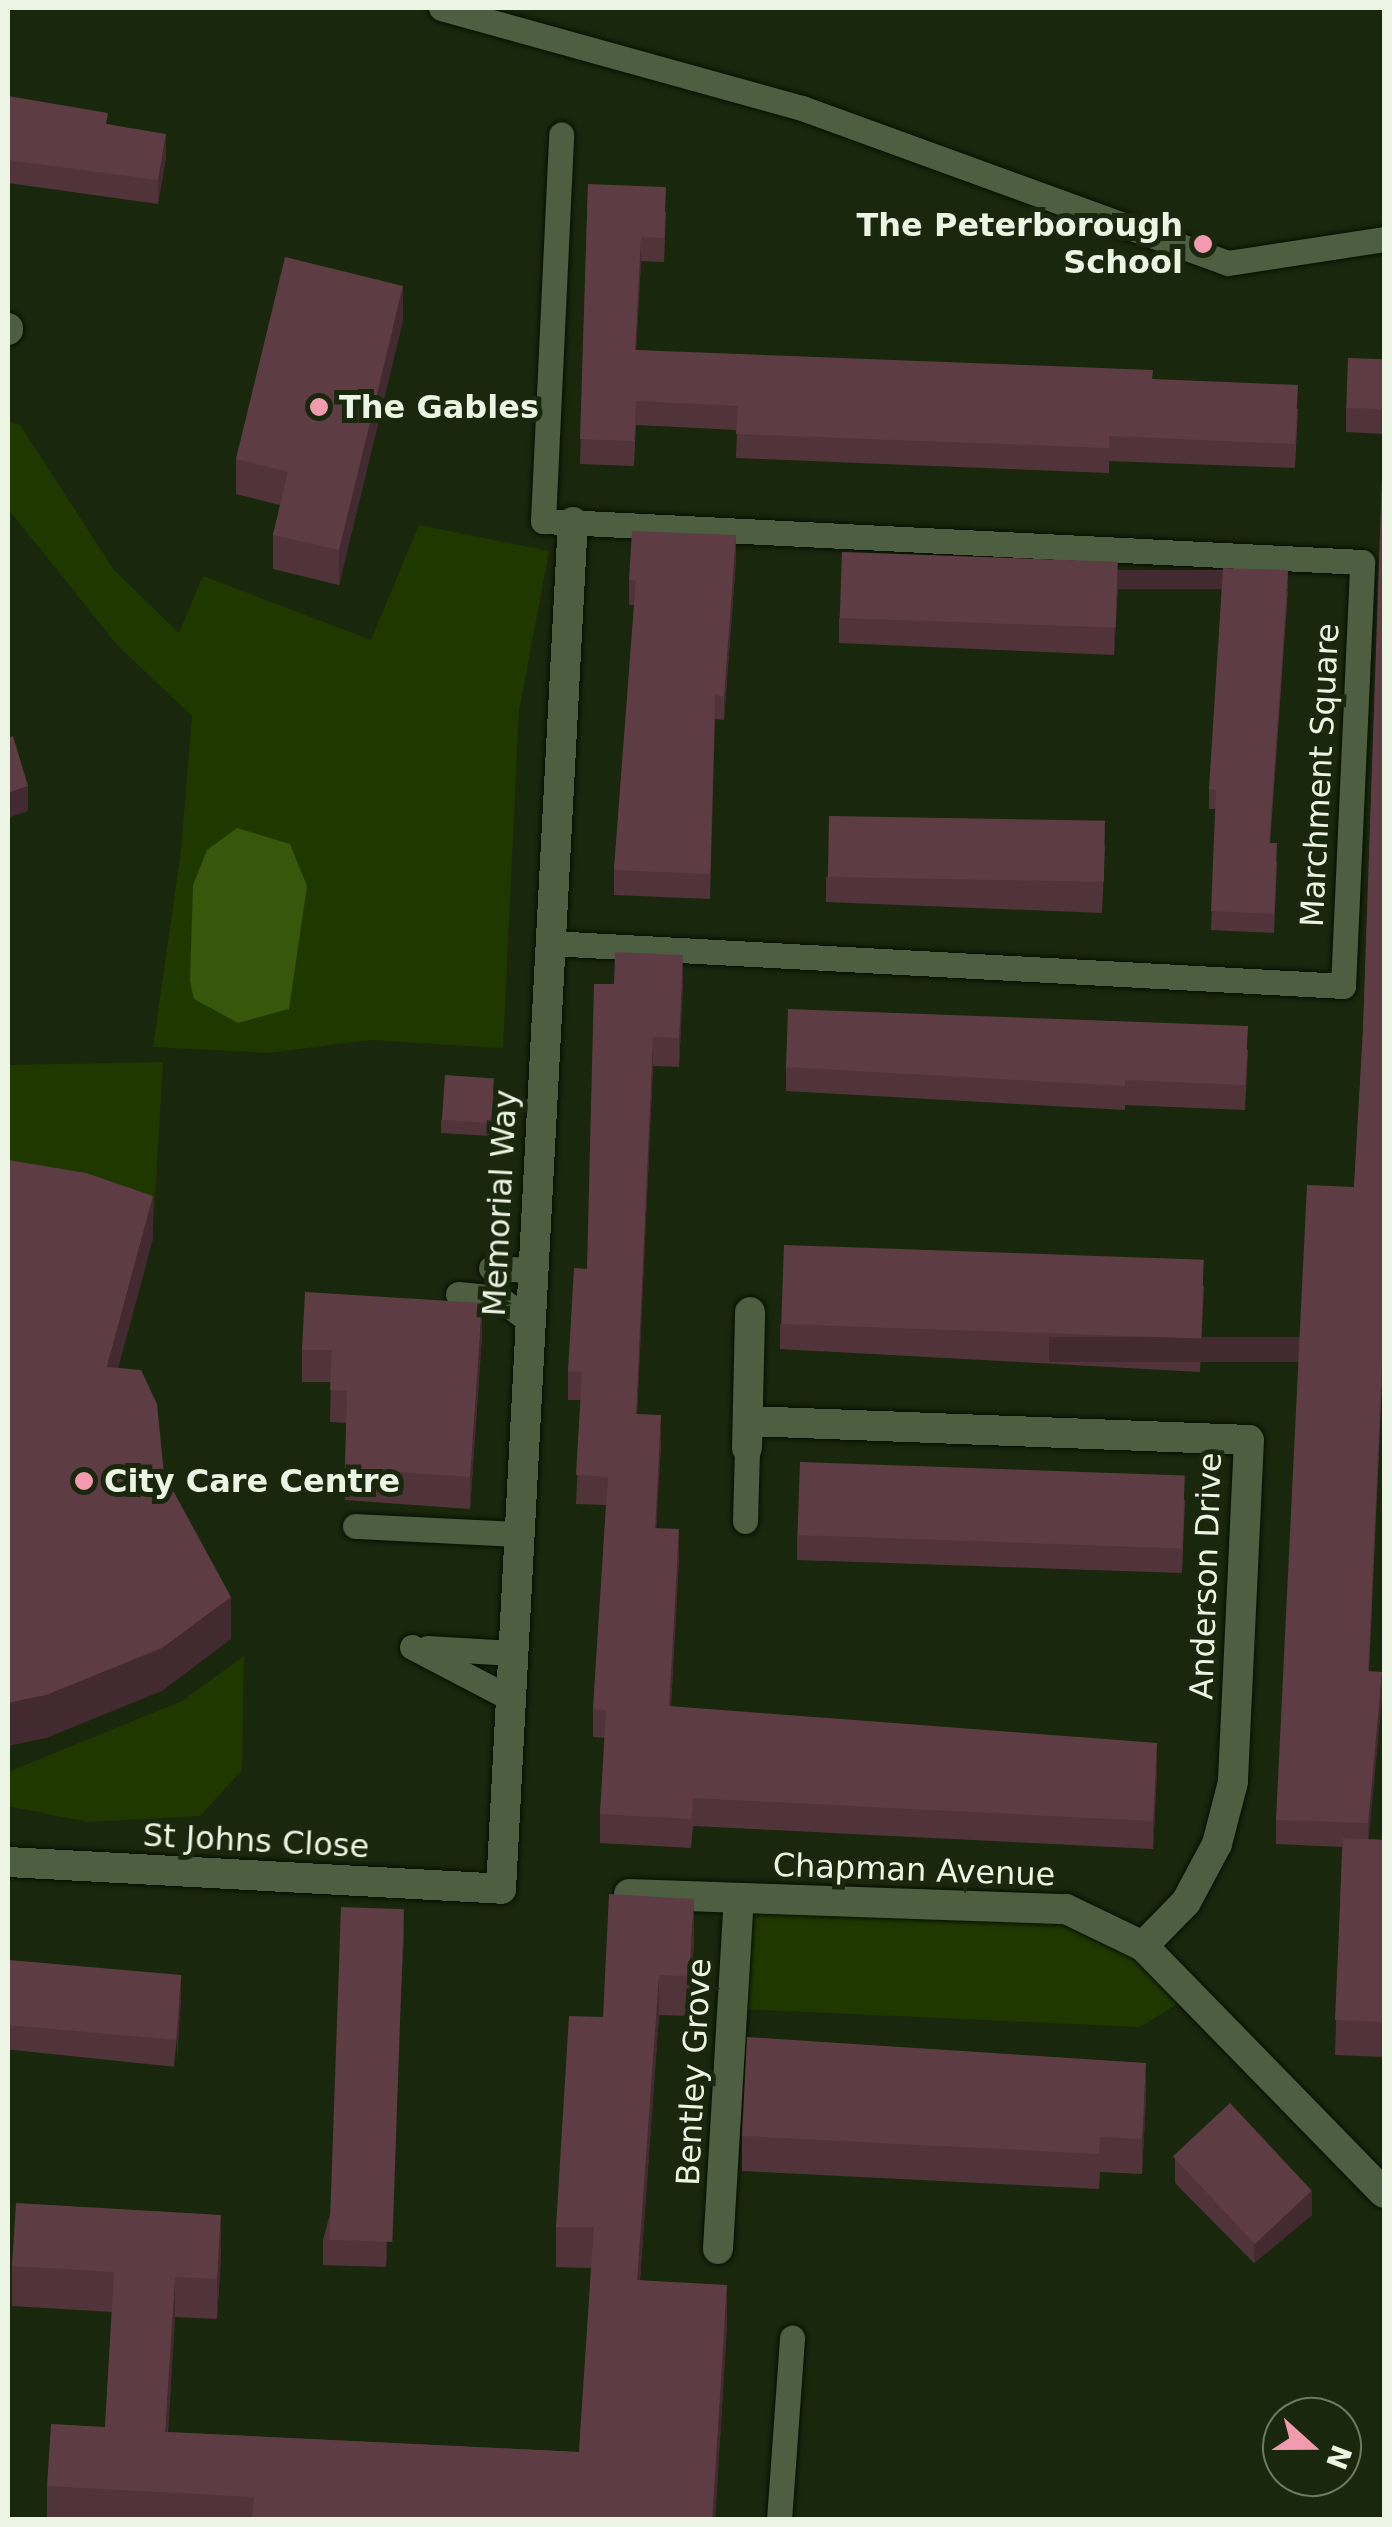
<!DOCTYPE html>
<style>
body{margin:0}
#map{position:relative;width:1392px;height:2527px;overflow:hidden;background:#19270c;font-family:"DejaVu Sans",sans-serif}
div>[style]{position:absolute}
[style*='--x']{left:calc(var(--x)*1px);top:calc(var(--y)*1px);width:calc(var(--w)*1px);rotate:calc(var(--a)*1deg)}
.green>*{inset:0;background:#1f3800}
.water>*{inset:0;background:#37580b}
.roads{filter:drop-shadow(0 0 2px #050f00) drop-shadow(0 0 2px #050f00)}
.lane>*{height:25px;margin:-12.5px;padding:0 12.5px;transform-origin:12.5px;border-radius:12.5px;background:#4e5e41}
.street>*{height:30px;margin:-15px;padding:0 15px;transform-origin:15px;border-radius:15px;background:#4e5e41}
.wall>*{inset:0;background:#51343a;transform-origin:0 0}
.shaded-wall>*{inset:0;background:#422a30;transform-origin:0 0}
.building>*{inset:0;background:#5e3c44;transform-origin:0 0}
.dots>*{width:28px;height:28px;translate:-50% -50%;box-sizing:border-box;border:5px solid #19270c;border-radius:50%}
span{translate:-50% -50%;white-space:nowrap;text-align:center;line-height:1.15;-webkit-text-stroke:10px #19270c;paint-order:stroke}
.poi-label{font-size:32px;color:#ecf5e4;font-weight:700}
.right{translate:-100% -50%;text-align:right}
.left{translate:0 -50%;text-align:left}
.street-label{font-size:32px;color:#ecf5e4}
.frame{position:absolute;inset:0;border:10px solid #ecf5e4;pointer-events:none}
.north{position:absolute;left:1262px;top:2397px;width:100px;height:100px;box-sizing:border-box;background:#19270c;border:2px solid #6d7962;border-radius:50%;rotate:111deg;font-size:28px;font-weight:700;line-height:40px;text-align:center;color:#ecf5e4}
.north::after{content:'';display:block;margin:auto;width:35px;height:45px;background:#f29ab0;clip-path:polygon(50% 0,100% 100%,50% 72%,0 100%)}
</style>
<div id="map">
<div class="green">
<div style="clip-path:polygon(8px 422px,20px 425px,114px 570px,179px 633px,203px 576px,371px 640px,419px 525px,549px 551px,519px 711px,503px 1048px,370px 1040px,268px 1053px,153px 1047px,181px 850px,192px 716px,118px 646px,8px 509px)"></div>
<div style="clip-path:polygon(163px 1062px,154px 1217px,8px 1192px,8px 1065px)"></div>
<div style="clip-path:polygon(244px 1656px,242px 1770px,200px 1816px,88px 1822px,8px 1806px,8px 1772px,182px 1701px)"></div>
<div style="clip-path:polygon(750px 1911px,1063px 1919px,1139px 1958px,1184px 2000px,1140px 2027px,742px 2009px)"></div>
</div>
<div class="water">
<div style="clip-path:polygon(237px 828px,290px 844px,307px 886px,289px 1009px,238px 1023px,194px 999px,190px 981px,193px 885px,207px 850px)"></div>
</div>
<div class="roads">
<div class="lane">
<div style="--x:441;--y:8;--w:375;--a:15.5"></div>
<div style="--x:802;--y:108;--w:453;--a:20"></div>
<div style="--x:1228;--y:263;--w:158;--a:-8.7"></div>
<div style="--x:550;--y:943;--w:794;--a:3.1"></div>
<div style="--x:1343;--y:986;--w:424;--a:-87.4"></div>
<div style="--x:1362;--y:562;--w:820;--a:-177.13"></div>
<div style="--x:543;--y:521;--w:387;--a:-87.3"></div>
<div style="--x:491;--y:1268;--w:40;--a:2.9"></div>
<div style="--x:458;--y:1294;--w:41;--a:5.6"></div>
<div style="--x:499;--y:1298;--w:36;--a:37"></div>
<div style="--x:745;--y:1521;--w:73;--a:-88.4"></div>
<div style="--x:355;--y:1526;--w:165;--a:2.8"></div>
<div style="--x:412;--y:1647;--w:110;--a:27.5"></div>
<div style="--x:427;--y:1648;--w:86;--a:3.3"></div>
<div style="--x:779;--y:2520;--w:183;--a:-85.9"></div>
</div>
<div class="street">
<div style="--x:8;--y:328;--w:2;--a:90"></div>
<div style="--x:748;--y:1421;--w:501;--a:2.17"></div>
<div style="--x:1249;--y:1440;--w:342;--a:92.7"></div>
<div style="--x:1233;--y:1782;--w:64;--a:104.5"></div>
<div style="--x:1217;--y:1844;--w:66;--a:118.1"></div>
<div style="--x:1186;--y:1902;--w:62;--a:134.3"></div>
<div style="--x:747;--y:1448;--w:136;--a:-88.7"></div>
<div style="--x:8;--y:1862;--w:494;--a:3.1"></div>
<div style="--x:501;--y:1889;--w:1369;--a:-86.99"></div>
<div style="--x:629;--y:1894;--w:437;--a:2"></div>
<div style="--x:1066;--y:1909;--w:85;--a:25.7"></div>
<div style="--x:1143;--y:1946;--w:345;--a:45.7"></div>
<div style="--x:718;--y:2249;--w:351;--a:-86.6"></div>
</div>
</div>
<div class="wall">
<div style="clip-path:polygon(8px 96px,108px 124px,166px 157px,158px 204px,8px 183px)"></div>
<div style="clip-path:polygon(588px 184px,666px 212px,664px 262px,641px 261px,636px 350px,1153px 379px,1298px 409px,1295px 468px,1109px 461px,1109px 473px,736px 458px,737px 430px,636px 425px,634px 466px,580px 464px)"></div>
<div style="clip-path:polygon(403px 320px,339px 585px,273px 569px,273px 535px,280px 505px,236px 494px,236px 459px)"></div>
<div style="clip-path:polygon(1384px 359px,1384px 1362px,1383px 1362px,1369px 1671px,1382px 1696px,1368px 1839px,1384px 1840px,1384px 2057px,1335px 2055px,1342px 1847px,1276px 1844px,1276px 1820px,1354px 1187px,1363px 1031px,1384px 434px,1346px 432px,1346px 408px)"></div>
<div style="clip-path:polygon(736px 560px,724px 720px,715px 719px,710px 899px,614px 895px,614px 870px,634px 605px,629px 605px,629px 580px)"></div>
<div style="clip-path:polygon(1118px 585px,1114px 655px,839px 643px,839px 618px)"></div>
<div style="clip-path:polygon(1288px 589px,1270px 843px,1277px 863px,1274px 933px,1211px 930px,1216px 809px,1209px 809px,1209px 789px)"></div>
<div style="clip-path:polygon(1105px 846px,1102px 913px,826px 902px,826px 877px)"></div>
<div style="clip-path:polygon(614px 984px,683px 984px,679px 1067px,653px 1066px,637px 1414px,661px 1444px,656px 1528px,679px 1558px,671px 1707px,1157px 1771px,1153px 1849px,693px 1826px,691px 1848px,600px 1843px,600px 1814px,605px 1738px,593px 1737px,593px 1709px,606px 1505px,576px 1504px,581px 1400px,568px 1400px,568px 1371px,587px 1269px)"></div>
<div style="clip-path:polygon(1248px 1050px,1245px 1110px,1125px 1105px,1125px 1110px,786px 1091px,786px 1067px)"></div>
<div style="clip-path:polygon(494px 1091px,490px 1136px,441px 1133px,441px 1120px)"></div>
<div style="clip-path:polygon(1204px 1286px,1200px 1372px,780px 1349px,780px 1324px)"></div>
<div style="clip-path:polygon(482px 1335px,470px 1509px,345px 1500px,346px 1423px,330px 1422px,331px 1382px,302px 1382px,302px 1350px)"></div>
<div style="clip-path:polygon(1185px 1500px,1182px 1573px,797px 1560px,797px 1535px)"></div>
<div style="clip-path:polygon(404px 1934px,386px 2267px,323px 2265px,323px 2240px)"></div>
<div style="clip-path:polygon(694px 1939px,689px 2016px,659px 2015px,640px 2280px,727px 2325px,715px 2520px,47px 2520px,47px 2486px,105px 2427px,112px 2312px,12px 2306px,12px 2266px,221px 2255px,217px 2319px,175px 2317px,168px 2432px,579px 2452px,591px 2268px,556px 2267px,556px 2227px,603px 2017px)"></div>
<div style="left:8px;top:1981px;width:174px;height:68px;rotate:6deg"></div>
<div style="clip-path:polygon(1146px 2098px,1142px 2174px,1100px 2172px,1099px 2189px,742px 2171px,742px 2136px)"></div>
<div style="clip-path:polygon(1175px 2158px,1312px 2215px,1254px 2263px,1175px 2183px)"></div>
</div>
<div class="shaded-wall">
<div style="clip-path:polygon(166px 134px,166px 157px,158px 204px,158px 180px)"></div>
<div style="clip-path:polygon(641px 237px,641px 261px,635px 375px,635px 350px)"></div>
<div style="clip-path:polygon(403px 286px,403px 320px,339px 585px,339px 550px)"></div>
<div style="clip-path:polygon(736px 535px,736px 560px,724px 720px,724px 696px)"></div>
<div style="clip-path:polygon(1118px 561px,1118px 585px,1114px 655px,1114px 630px)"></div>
<div style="left:1288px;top:570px;width:19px;height:274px;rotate:90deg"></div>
<div style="clip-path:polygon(28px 786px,28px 811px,8px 818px,8px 793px)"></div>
<div style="clip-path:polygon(683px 955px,683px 984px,679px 1067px,679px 1038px)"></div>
<div style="clip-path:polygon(653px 1037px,653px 1066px,636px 1442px,636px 1414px)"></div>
<div style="clip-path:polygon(153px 1196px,153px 1239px,107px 1410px,107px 1367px)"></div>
<div style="clip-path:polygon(482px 1303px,482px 1335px,470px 1509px,470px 1477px)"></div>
<div style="left:1383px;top:1337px;width:25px;height:334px;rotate:90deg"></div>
<div style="clip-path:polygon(661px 1415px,661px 1444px,655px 1556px,655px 1528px)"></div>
<div style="clip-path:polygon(679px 1529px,679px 1558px,669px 1735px,669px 1706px)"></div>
<div style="clip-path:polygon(231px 1597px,231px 1639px,162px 1691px,46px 1738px,8px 1746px,8px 1703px)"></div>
<div style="clip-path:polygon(1382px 1672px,1382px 1696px,1368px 1848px,1368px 1823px)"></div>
<div style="clip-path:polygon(1157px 1743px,1157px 1771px,1153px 1849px,1153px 1821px)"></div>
<div style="clip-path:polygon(694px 1899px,694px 1939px,689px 2016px,689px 1976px)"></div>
<div style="clip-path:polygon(404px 1909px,404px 1934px,386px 2267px,386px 2243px)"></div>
<div style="clip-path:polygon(181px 1974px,181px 1998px,177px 2063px,177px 2039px)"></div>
<div style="clip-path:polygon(659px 1975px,659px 2015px,637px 2320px,637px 2280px)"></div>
<div style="clip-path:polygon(1146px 2063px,1146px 2098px,1142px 2174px,1142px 2139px)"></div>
<div style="clip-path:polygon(1312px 2191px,1312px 2215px,1254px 2263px,1254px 2239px)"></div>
<div style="clip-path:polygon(221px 2215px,221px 2255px,217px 2319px,217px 2279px)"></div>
<div style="clip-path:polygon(175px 2277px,175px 2317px,165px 2472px,165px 2432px)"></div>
<div style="clip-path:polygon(727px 2285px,727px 2325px,715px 2520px,712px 2520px)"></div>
</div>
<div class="building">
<div style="clip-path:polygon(8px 96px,108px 113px,106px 124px,166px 134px,158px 180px,8px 160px)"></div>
<div style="clip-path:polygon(588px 184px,666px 187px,664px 238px,641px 237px,635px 350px,1153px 370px,1152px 379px,1298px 385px,1295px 444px,1109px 436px,1109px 448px,736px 434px,738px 406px,636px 401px,634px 441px,580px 439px)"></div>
<div style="clip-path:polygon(285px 257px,403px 286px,339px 550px,273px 535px,288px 472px,236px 459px)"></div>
<div style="left:1348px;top:358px;width:36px;height:50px;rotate:2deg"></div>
<div style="clip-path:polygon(1384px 417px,1384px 1337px,1383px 1337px,1368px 1671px,1382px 1672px,1368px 1823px,1276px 1820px,1307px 1185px,1354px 1187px,1363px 1031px)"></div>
<div style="clip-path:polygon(632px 531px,736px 535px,724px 696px,715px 695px,710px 874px,614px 870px,636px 580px,629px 580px)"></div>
<div style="left:842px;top:552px;width:276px;height:66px;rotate:2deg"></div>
<div style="clip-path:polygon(1223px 568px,1288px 570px,1269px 843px,1277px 843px,1274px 914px,1211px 911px,1216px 790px,1209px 789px)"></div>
<div style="clip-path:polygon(13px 736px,28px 786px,8px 793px,8px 738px)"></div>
<div style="left:829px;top:816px;width:276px;height:61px;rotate:1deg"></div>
<div style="clip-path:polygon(615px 952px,683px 955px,679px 1038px,653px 1037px,636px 1414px,661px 1415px,655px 1528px,679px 1529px,669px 1706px,1157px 1743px,1153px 1821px,693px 1798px,691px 1819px,600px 1814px,606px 1710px,593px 1709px,608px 1477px,576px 1475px,582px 1372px,568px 1371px,574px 1268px,587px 1269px,594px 984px,614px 984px)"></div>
<div style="clip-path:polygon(788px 1009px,1248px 1026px,1245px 1085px,1125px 1080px,1125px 1086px,786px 1067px)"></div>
<div style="left:445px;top:1075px;width:49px;height:45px;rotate:4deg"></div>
<div style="clip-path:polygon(8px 1160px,86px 1173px,153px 1196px,107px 1367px,141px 1370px,157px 1404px,164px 1474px,231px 1597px,162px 1648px,46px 1695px,8px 1703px)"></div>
<div style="left:784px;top:1245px;width:420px;height:79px;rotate:2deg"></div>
<div style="clip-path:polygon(305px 1292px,482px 1303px,470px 1477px,345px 1468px,347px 1391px,330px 1390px,332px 1350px,302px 1350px)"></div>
<div style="left:800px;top:1462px;width:385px;height:73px;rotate:2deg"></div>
<div style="clip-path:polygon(1343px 1838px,1384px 1840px,1384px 2022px,1335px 2020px)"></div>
<div style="clip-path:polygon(609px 1894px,694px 1899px,689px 1976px,659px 1975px,637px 2280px,727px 2285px,712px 2520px,252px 2520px,254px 2497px,47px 2486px,51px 2424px,105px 2427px,114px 2272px,12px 2266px,16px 2203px,221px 2215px,217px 2279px,175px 2277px,165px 2432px,579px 2452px,594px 2227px,556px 2227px,569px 2016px,603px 2017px)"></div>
<div style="left:341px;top:1907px;width:63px;height:333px;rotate:2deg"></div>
<div style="left:9px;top:1960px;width:173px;height:65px;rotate:5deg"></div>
<div style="clip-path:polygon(747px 2037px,1146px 2063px,1142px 2139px,1100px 2137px,1099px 2154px,742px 2136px)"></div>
<div style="left:1230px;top:2103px;width:120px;height:78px;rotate:47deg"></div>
</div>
<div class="dots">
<div style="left:1203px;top:244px;background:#f29ab0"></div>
<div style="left:319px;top:407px;background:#f29ab0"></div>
<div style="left:84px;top:1481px;background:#f29ab0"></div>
</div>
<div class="poi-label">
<span class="right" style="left:1183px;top:244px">The Peterborough<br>School</span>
<span class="left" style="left:339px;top:407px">The Gables</span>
<span class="left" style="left:104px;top:1481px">City Care Centre</span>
</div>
<div class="street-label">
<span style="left:1320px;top:775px;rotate:-87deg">Marchment Square</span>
<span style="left:500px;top:1203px;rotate:-87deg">Memorial Way</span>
<span style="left:1206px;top:1576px;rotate:-88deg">Anderson Drive</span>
<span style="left:256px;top:1841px;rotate:3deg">St Johns Close</span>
<span style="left:914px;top:1870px;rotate:2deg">Chapman Avenue</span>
<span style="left:694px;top:2072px;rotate:-87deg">Bentley Grove</span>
</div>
<div class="frame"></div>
<div class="north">N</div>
</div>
